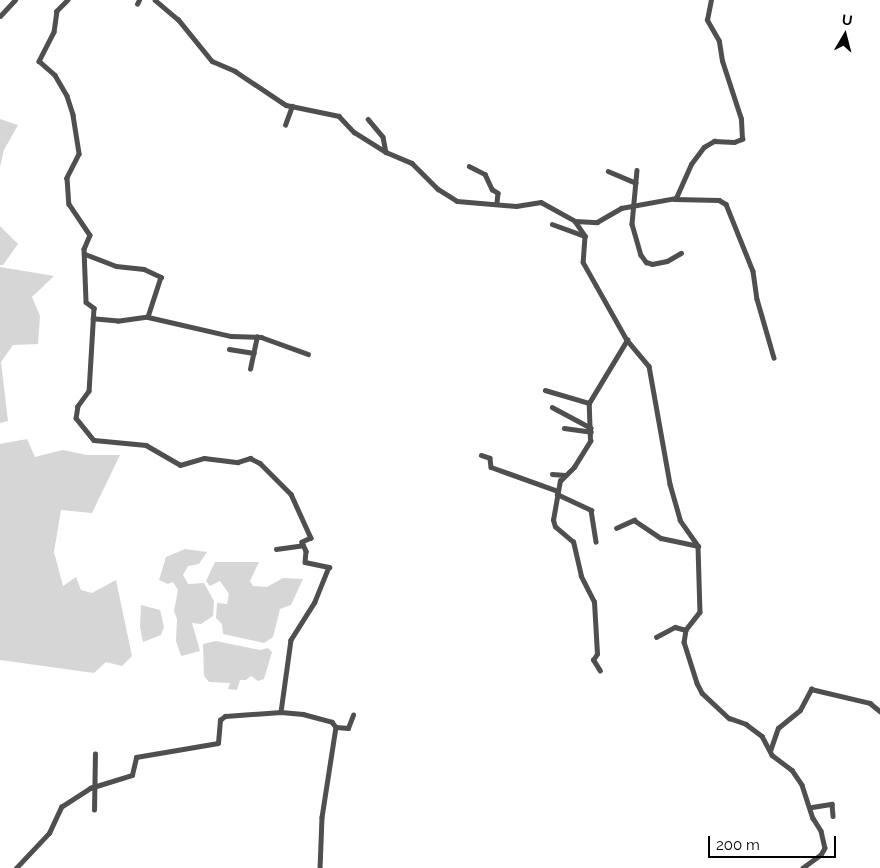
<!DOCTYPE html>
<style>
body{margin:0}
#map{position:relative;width:880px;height:868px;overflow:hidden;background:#fff;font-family:Raleway,sans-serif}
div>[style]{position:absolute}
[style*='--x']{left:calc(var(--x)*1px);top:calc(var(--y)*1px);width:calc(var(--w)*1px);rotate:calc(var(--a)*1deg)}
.green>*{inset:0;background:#d6d6d6}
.minor>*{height:4.5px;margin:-2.25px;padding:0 2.25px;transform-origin:2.25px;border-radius:2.25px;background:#4f4f4f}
span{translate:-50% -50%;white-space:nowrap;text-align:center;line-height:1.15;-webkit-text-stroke:4.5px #fff;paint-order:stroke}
.north{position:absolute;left:820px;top:10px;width:50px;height:50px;-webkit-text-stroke:4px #fff;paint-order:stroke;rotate:8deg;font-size:14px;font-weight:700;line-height:20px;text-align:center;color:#000}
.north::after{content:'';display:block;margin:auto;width:18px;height:22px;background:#000;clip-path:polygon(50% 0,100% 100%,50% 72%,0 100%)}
.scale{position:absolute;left:708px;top:836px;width:128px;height:22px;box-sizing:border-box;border:2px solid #000;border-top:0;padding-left:6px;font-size:15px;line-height:18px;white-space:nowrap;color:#000;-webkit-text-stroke:4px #fff;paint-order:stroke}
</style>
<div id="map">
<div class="green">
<div style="clip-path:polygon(0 119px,18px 125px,4px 150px,0 167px)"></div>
<div style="clip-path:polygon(0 226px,18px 244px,3px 265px,0 265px)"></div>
<div style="clip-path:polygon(0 267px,54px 276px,32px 297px,40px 316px,38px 344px,13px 345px,1px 362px,8px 421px,0 423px)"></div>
<div style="clip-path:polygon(27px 439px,35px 457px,63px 450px,87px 455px,120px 455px,92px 513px,61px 510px,54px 552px,63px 586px,76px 577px,81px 590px,92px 593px,116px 580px,132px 656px,122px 666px,106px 662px,94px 673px,0 660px,0 444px)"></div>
<div style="clip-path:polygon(185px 549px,207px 552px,199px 564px,188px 566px,183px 575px,188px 584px,204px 583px,214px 601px,213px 616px,201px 624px,192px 623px,200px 651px,181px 656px,176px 641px,177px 619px,174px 611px,178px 590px,173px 582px,168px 584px,159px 580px,166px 557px)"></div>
<div style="clip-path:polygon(215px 562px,259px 562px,250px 581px,253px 586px,267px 587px,283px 578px,303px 579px,291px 605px,280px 609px,273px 637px,264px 643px,223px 634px,222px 624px,216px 618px,217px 603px,227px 604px,229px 594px,220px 581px,210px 586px,206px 581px)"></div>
<div style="clip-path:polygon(141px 605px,160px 610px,164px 627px,161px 635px,143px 642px,140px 627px)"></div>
<div style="clip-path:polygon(216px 641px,260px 650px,268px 648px,272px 652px,264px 679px,258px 681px,251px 676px,246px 680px,240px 680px,237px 690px,228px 689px,230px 683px,209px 682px,204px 676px,203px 644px)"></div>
</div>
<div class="minor">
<div style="--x:68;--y:0;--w:16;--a:135"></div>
<div style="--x:57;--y:11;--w:21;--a:98"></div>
<div style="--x:54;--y:32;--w:33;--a:117"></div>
<div style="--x:39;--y:61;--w:21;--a:41"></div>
<div style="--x:55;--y:75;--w:24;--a:60"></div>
<div style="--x:67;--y:96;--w:20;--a:72"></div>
<div style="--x:73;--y:115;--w:39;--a:81"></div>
<div style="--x:79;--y:154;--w:27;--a:117"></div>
<div style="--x:67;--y:178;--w:26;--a:86"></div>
<div style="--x:69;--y:204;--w:37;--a:56"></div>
<div style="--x:90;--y:235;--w:15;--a:113"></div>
<div style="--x:84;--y:249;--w:53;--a:87.8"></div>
<div style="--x:86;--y:302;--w:10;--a:37"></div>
<div style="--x:94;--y:308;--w:83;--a:93.4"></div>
<div style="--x:89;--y:391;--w:19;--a:126"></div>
<div style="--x:78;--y:406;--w:12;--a:99"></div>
<div style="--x:76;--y:418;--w:28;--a:51"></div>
<div style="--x:94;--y:440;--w:52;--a:5.5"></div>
<div style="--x:146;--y:445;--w:39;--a:30"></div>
<div style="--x:180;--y:465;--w:25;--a:-16"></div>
<div style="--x:204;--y:458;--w:34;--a:7"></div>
<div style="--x:238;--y:462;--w:13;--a:-18"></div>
<div style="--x:250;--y:458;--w:11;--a:27"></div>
<div style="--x:260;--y:463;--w:44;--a:45"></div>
<div style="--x:291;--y:494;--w:48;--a:65.6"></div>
<div style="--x:311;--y:538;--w:10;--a:156"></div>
<div style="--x:302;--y:542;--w:10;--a:66"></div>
<div style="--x:306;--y:551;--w:11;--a:95"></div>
<div style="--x:305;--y:562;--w:25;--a:12"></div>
<div style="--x:329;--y:567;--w:38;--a:112"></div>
<div style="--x:315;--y:602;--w:45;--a:122.3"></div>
<div style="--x:291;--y:640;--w:73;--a:97.9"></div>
<div style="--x:155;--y:0;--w:30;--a:40"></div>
<div style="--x:178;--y:19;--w:54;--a:51"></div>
<div style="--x:212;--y:61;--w:25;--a:23"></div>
<div style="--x:235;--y:71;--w:61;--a:33.7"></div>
<div style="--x:286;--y:105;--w:54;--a:11.7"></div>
<div style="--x:339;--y:116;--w:22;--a:47"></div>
<div style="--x:354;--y:132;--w:38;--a:32"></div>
<div style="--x:386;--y:152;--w:28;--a:23"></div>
<div style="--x:412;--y:163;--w:37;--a:45"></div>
<div style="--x:438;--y:189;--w:22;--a:32"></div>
<div style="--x:457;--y:201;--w:59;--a:4.8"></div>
<div style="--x:516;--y:206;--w:25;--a:-9"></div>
<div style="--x:541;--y:202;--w:39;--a:29"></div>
<div style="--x:575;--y:221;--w:18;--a:56"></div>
<div style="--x:585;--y:236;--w:26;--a:94"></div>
<div style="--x:583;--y:262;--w:90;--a:60.6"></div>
<div style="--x:627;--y:340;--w:34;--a:50"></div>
<div style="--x:649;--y:366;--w:120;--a:79.9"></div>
<div style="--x:670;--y:484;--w:37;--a:74"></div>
<div style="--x:680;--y:520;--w:32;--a:55"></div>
<div style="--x:698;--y:546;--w:66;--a:88.3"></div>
<div style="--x:700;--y:612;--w:23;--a:128"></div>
<div style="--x:686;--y:630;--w:12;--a:99"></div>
<div style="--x:684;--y:642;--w:43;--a:72.4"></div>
<div style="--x:697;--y:683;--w:11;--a:63"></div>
<div style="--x:702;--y:693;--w:37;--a:43"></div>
<div style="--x:729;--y:718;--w:18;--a:19"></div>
<div style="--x:746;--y:724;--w:20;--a:37"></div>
<div style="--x:762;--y:736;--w:21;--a:62"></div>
<div style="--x:772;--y:755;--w:25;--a:37"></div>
<div style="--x:792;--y:770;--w:18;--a:56"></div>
<div style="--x:802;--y:785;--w:35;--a:72"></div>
<div style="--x:813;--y:818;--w:15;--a:58"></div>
<div style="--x:821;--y:831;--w:17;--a:77"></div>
<div style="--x:825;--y:848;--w:8;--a:120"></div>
<div style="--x:821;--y:855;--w:22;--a:144"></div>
<div style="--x:137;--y:4;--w:4;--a:-63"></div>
<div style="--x:0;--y:16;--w:22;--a:-47"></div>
<div style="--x:368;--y:119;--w:23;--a:50"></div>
<div style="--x:383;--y:137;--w:15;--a:79"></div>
<div style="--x:285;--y:125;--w:20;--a:-70"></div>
<div style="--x:469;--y:166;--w:18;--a:27"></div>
<div style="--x:485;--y:174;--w:17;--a:65"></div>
<div style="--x:492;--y:189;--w:7;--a:34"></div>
<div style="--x:498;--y:193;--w:10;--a:96"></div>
<div style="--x:637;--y:170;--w:54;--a:95.3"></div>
<div style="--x:632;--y:224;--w:32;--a:74"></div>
<div style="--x:641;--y:255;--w:9;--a:54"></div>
<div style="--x:646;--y:262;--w:6;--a:18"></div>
<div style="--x:652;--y:264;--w:15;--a:-11"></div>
<div style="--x:667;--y:261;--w:16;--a:-30"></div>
<div style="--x:608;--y:171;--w:30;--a:23"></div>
<div style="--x:674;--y:199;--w:45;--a:1.3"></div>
<div style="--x:719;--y:200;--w:8;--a:30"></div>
<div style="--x:726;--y:204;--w:72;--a:68.1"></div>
<div style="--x:753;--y:271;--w:28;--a:82"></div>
<div style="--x:757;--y:299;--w:61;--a:73.9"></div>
<div style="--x:575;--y:221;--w:22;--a:3"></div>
<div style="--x:597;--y:222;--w:28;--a:-30"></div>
<div style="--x:621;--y:208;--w:56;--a:-10.3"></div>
<div style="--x:676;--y:198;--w:37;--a:-66"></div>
<div style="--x:691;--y:164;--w:21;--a:-53"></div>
<div style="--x:704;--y:147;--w:12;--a:-31"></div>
<div style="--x:714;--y:141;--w:20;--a:3"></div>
<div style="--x:734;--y:142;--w:9;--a:-21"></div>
<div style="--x:742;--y:139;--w:20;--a:-93"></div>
<div style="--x:741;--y:119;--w:61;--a:-108.1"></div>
<div style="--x:722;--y:61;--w:20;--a:-99"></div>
<div style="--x:719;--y:41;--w:24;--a:-120"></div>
<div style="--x:707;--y:20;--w:20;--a:-79"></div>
<div style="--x:552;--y:224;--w:35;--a:20"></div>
<div style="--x:85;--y:254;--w:33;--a:21"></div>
<div style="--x:116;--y:266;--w:28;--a:6"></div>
<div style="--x:144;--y:269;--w:19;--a:25"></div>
<div style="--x:161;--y:277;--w:42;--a:108"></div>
<div style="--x:148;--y:317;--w:30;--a:172"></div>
<div style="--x:118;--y:321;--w:25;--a:-175"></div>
<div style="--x:148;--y:317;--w:85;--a:12.9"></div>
<div style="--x:231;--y:336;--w:30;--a:2"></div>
<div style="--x:261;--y:337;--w:50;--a:19.9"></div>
<div style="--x:229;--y:349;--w:25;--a:9"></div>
<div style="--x:250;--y:369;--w:33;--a:-78"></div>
<div style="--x:545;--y:390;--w:46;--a:16.5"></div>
<div style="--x:552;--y:407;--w:44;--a:28.3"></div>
<div style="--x:564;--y:428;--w:27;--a:8"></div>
<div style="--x:481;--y:455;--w:9;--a:18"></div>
<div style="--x:490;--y:458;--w:9;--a:84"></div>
<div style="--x:491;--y:467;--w:71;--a:19.7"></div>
<div style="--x:552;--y:474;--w:13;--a:4"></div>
<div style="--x:557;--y:494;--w:38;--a:25"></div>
<div style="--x:591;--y:510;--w:32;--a:81"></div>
<div style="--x:616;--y:528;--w:20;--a:-24"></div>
<div style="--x:634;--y:520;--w:32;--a:34"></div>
<div style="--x:661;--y:538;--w:38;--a:12"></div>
<div style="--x:276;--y:549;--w:27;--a:-8"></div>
<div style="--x:656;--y:637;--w:21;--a:-28"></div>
<div style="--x:675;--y:627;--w:11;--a:15"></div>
<div style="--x:600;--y:671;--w:13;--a:-122"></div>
<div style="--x:593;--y:660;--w:7;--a:-56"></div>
<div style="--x:597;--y:654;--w:52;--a:-93.3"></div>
<div style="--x:594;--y:602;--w:29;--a:-117"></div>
<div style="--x:581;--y:576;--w:35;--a:-103"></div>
<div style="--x:573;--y:542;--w:23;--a:-140"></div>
<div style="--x:555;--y:527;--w:7;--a:-106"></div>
<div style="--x:553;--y:520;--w:40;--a:-80"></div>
<div style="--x:560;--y:481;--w:20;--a:-45"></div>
<div style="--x:574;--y:467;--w:31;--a:-58"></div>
<div style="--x:590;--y:441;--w:38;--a:-92"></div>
<div style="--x:589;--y:403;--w:74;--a:-58.9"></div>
<div style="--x:336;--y:727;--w:12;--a:5"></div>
<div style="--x:348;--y:728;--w:14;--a:-69"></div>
<div style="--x:770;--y:751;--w:24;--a:-71"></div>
<div style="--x:778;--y:728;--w:28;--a:-39"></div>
<div style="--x:800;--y:710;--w:24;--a:-62"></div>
<div style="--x:811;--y:689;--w:61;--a:13.3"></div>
<div style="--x:870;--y:703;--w:13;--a:39"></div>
<div style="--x:812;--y:807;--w:20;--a:-9"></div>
<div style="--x:832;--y:804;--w:12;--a:85"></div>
<div style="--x:94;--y:810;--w:56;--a:-89"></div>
<div style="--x:16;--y:868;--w:48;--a:-46.7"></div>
<div style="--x:49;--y:833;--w:29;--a:-65"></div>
<div style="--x:61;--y:807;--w:35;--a:-33"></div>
<div style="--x:90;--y:788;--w:44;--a:-17.2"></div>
<div style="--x:132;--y:775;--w:18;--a:-77"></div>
<div style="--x:136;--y:757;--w:83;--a:-9.7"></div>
<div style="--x:218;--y:743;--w:23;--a:-85"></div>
<div style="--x:220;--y:720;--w:6;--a:-39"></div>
<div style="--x:225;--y:716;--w:56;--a:-4.1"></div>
<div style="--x:281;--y:712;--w:22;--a:5"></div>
<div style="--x:303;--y:714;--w:30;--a:15"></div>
<div style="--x:332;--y:722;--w:6;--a:51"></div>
<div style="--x:336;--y:727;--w:91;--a:98.8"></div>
<div style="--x:322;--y:817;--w:51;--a:92.2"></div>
</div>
<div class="north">U</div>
<div class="scale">200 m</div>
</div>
